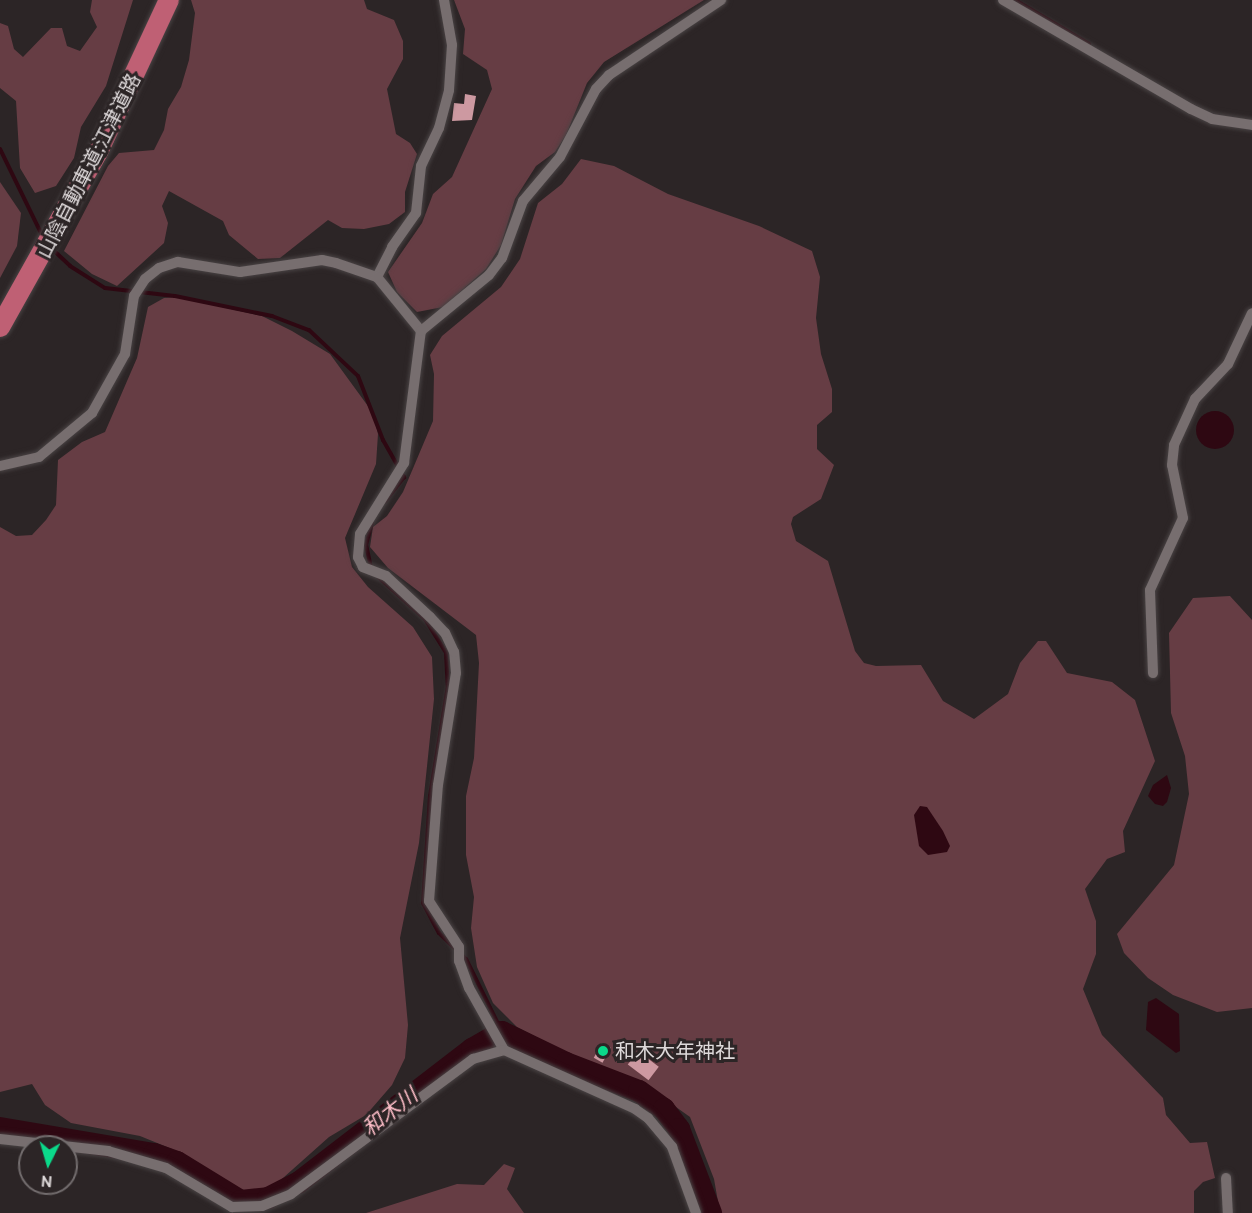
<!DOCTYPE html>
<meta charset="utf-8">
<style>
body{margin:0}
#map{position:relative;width:1252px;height:1213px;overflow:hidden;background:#2c2526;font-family:Cabin,"Noto Sans JP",sans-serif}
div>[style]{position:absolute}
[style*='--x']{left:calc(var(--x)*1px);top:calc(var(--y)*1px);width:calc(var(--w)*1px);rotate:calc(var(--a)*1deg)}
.green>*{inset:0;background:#663d44}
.water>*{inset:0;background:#2e0812}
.round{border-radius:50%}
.stream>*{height:4px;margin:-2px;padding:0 2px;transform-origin:2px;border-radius:2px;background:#2e0812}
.river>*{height:22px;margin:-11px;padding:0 11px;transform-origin:11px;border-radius:11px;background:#2e0812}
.building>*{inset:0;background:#cd99a1;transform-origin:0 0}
.roads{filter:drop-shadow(0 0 2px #494344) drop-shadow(0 0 2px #494344)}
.minor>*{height:10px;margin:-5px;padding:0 5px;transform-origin:5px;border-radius:5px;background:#776e6f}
.motorway>*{height:20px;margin:-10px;padding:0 10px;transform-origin:10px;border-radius:10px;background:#bf6074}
.dots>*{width:16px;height:16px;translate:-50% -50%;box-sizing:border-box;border:3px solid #2c2526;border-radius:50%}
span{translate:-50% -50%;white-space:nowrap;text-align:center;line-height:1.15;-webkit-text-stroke:6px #2c2526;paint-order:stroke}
.street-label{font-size:20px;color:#ded9da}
.poi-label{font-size:20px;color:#ded9da}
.left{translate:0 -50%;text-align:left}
.water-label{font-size:21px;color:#fdbdc7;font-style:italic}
.north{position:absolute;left:18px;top:1135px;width:60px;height:60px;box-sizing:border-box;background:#2c2526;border:2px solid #736d6e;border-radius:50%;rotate:185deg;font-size:16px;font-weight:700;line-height:24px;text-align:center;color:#ded9da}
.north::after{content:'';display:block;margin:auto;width:21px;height:27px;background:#0bd98a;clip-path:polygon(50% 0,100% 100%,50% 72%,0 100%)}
</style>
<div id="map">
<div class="green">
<div style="clip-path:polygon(92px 0,133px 0,106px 86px,81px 127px,74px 158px,56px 186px,35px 193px,20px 168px,16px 101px,0 88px,0 23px,8px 26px,14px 49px,23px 57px,51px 28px,62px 28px,67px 46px,80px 51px,97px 27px,90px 12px)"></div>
<div style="clip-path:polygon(191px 0,364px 0,367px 9px,394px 20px,403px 41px,403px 59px,387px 89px,396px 134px,410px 143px,417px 154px,405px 192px,405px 212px,389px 224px,364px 229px,342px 228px,328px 220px,280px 258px,258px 259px,229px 235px,223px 221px,169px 191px,162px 206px,168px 223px,164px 243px,117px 286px,92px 274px,64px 251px,108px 166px,119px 153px,154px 150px,164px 130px,168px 109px,181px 87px,189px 60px,195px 13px)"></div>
<div style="clip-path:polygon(454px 0,704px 0,604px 62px,587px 83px,566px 135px,555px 152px,536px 166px,515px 199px,501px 245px,486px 269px,443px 307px,417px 312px,397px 292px,388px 272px,422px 223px,433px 194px,452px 177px,492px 89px,487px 70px,463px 54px,465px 29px)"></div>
<div style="clip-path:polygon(581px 159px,614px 166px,668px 194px,759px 226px,812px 251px,820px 277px,816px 318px,821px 354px,832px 389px,832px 412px,817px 425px,817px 449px,834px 465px,821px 499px,793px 517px,791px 524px,796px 541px,828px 561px,855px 651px,864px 663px,876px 666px,921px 665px,943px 701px,974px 719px,1008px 694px,1020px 663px,1038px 641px,1046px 641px,1067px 673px,1112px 682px,1135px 700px,1155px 761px,1123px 831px,1125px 852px,1107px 859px,1085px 889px,1096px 921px,1096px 954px,1083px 989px,1102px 1035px,1163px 1098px,1166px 1115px,1190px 1143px,1207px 1142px,1215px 1178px,1203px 1182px,1194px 1191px,1194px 1213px,720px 1213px,714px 1179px,690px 1117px,645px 1085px,586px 1063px,517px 1027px,493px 1003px,477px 967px,471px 928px,474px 897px,466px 855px,466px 796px,474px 758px,479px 663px,476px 635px,388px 568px,370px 547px,373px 527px,387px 516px,403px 492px,433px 421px,434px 374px,430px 355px,442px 336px,501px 287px,520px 259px,538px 203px,562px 184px)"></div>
<div style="clip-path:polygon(0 182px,21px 213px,17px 246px,0 278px)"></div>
<div style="clip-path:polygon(178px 297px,262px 316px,292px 331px,330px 354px,373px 413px,378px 434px,376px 464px,345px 538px,352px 567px,368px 587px,413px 627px,432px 657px,434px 699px,419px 843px,400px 938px,408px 1025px,405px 1058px,392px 1085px,366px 1115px,329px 1137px,274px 1186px,248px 1194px,227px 1187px,172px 1149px,140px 1136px,71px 1123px,45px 1105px,32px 1084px,0 1092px,0 527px,16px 536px,32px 535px,46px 520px,56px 505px,58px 460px,82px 442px,105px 432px,137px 358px,148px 307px,164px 298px)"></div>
<div style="clip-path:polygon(1230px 596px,1252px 620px,1252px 1008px,1217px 1012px,1173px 995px,1148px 978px,1124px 953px,1117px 934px,1174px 865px,1189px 794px,1185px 756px,1171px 713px,1169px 633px,1193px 598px)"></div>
<div style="clip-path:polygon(504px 1164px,515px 1168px,507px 1189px,524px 1213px,366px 1213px,457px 1184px,484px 1185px)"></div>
</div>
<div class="water">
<div class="round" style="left:1196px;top:411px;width:38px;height:38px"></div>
<div style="clip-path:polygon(1167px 775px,1171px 788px,1167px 802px,1163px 806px,1155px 804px,1148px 796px,1153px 785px)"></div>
<div style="clip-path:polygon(920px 806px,927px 807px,943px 831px,950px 846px,947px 852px,928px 855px,919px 846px,914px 815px)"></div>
<div style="clip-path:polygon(1156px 998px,1179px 1014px,1180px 1051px,1176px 1053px,1146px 1030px,1148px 1002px)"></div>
</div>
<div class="stream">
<div style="--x:1015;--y:0;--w:86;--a:30.7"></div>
<div style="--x:0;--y:149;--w:98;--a:64"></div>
<div style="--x:51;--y:248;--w:26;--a:43"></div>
<div style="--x:70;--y:266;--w:41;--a:32.2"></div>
<div style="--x:105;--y:288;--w:70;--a:6.5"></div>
<div style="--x:175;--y:296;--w:99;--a:11.7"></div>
<div style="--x:272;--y:316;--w:40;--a:21"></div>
<div style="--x:309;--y:330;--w:67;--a:43.2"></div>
<div style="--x:358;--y:376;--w:69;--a:68.7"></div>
<div style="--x:383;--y:440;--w:43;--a:60.4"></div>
<div style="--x:404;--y:477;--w:31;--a:128"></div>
<div style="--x:371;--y:568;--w:24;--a:-102"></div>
<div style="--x:366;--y:545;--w:23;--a:-75"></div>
<div style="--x:375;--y:574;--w:67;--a:42"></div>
<div style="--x:425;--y:619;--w:40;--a:58"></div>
<div style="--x:446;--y:653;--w:33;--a:87"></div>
<div style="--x:448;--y:686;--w:111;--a:99.3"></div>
<div style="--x:430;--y:796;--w:107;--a:93.7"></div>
<div style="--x:423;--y:903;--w:34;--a:62"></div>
<div style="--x:439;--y:933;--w:37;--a:44"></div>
<div style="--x:466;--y:959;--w:81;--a:63.7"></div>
</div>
<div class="river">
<div style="--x:0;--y:1128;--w:156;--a:9.6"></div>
<div style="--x:154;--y:1154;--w:24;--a:19"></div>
<div style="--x:177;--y:1162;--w:75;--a:31.4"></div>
<div style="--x:241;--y:1201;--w:27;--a:-6"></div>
<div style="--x:268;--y:1198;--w:34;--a:-27"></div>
<div style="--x:298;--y:1183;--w:220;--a:-37.6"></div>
<div style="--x:472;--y:1049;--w:34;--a:-30"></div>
<div style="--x:502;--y:1032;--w:71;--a:25.8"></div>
<div style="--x:566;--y:1063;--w:78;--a:21"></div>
<div style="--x:639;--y:1091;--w:31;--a:36"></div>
<div style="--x:664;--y:1109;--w:25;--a:53"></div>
<div style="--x:679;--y:1129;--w:90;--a:69.1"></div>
</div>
<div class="building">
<div style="clip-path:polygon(465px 94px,476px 96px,472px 120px,452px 121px,454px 103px,464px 104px)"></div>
<div style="left:602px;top:1043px;width:10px;height:17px;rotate:29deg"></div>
<div style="left:638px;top:1051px;width:26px;height:17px;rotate:37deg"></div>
</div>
<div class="roads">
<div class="minor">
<div style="--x:1003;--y:0;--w:217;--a:30.1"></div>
<div style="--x:1191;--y:109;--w:23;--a:25"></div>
<div style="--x:1212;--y:119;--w:40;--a:8.5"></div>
<div style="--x:377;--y:277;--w:34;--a:-63"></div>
<div style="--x:392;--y:247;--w:42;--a:-54.8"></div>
<div style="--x:416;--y:213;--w:47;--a:-83.9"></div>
<div style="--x:421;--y:166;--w:42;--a:-64.7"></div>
<div style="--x:439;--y:128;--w:39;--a:-75"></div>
<div style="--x:449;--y:90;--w:45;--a:-86.2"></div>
<div style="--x:452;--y:45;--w:46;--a:-100.1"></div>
<div style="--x:0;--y:466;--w:40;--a:-13"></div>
<div style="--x:39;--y:457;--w:69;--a:-39.7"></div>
<div style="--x:92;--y:413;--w:68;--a:-60.8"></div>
<div style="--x:125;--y:354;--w:59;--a:-81.2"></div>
<div style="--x:134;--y:296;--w:20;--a:-57"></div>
<div style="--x:145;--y:279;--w:18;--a:-38"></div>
<div style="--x:159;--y:268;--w:20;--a:-18"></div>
<div style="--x:178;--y:262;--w:63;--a:9.2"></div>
<div style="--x:240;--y:272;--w:83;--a:-8.3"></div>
<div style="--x:322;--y:260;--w:14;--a:12"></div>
<div style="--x:336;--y:263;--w:43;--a:18.9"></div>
<div style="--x:377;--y:277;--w:70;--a:50.8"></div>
<div style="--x:1153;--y:673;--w:83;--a:-92.1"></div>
<div style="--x:1150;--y:590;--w:79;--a:-65.4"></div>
<div style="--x:1183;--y:518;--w:54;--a:-101.7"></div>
<div style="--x:1172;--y:465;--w:20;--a:-84"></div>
<div style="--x:1174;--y:445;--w:51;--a:-65.5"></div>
<div style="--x:1195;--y:399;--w:48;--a:-46.7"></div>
<div style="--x:1228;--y:364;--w:56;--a:-64.8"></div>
<div style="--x:504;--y:1050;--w:71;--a:-119.4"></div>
<div style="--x:469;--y:988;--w:29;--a:-110"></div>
<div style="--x:459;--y:961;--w:14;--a:-90"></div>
<div style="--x:459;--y:947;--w:55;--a:-123.1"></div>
<div style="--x:429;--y:901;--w:116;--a:-85.6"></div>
<div style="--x:438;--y:785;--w:113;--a:-80.9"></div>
<div style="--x:456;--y:673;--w:21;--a:-95"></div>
<div style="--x:454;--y:652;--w:21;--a:-115"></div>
<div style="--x:445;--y:633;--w:22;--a:-133"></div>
<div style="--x:430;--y:617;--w:60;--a:-137"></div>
<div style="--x:386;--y:576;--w:25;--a:-159"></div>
<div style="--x:363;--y:567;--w:11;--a:-117"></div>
<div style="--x:358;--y:557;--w:23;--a:-85"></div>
<div style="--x:360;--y:534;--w:84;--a:-58.2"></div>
<div style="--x:404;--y:463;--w:133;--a:-82.7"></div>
<div style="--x:421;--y:331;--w:88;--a:-39.5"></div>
<div style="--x:489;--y:275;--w:21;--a:-53"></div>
<div style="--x:502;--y:258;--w:61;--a:-69.8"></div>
<div style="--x:523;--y:201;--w:57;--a:-49.9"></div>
<div style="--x:560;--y:157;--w:77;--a:-62.1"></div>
<div style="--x:596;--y:89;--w:19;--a:-47"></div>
<div style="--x:609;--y:75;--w:135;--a:-33.8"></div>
<div style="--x:0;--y:1139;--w:109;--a:6.3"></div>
<div style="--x:108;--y:1151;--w:60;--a:16.3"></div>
<div style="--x:166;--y:1168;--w:77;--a:30.6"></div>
<div style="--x:232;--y:1207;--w:30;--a:-2"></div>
<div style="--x:262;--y:1206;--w:31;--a:-22"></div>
<div style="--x:291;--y:1194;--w:227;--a:-36.6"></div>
<div style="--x:473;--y:1059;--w:32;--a:-16"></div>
<div style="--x:504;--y:1050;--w:144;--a:24.2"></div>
<div style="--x:635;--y:1109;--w:16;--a:35"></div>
<div style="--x:648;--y:1118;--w:38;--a:50"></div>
<div style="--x:672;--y:1147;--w:70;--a:70"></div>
<div style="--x:1226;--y:1178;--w:35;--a:87"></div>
</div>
<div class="motorway">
<div style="--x:0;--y:327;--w:201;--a:-60.8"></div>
<div style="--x:98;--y:152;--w:168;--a:-65"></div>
</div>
</div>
<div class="dots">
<div style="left:603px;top:1051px;background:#0bd98a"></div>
</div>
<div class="street-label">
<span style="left:89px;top:166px;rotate:-63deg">山陰自動車道;江津道路</span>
</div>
<div class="poi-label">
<span class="left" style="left:615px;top:1051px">和木大年神社</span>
</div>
<div class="water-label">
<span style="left:390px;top:1112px;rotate:-38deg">和木川</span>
</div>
<div class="north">N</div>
</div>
